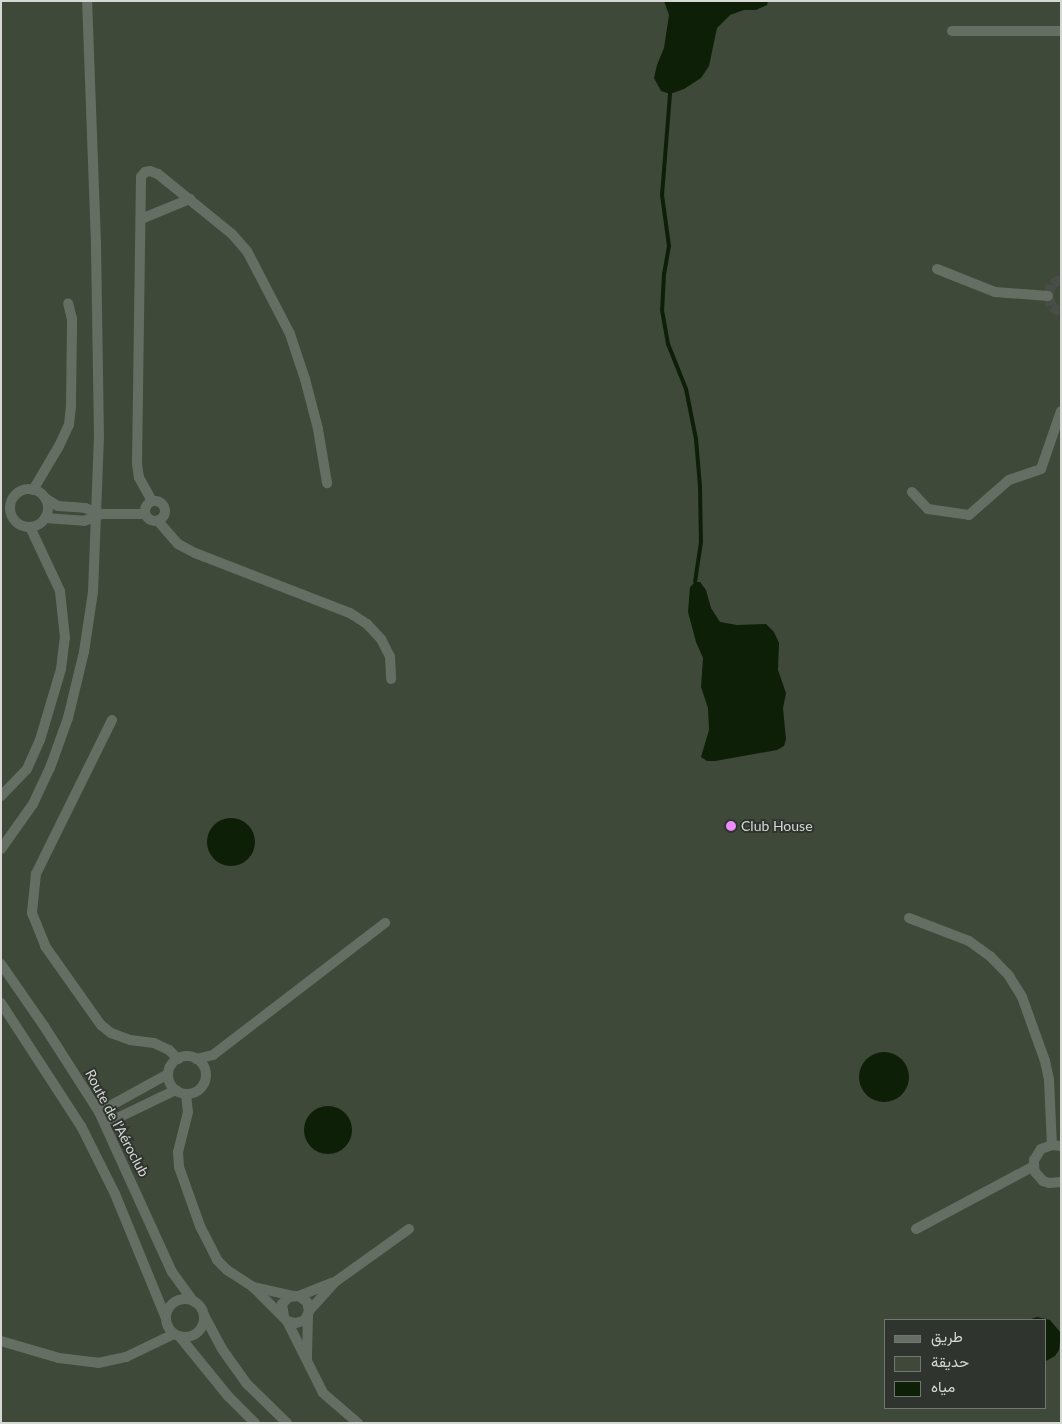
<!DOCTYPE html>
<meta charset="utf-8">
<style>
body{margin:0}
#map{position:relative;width:1062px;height:1424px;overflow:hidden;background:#30342f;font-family:Lato,Vazirmatn,sans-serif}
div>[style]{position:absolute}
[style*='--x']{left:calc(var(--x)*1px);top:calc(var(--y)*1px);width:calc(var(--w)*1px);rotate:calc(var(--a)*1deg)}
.green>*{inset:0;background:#3e493a}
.water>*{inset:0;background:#0e1f08}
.round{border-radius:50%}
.stream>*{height:4px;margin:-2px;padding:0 2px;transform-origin:2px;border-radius:2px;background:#0e1f08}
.minor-tunnel>*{height:10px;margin-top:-5px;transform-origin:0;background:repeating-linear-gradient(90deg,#494d48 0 10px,transparent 0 15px)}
.minor>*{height:10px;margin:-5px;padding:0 5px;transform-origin:5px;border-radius:5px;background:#656e62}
.minor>.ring{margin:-5px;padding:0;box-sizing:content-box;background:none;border:10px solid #656e62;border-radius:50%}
.dots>*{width:14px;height:14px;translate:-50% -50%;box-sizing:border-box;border:2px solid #30342f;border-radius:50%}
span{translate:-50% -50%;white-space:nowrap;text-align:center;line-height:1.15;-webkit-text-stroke:4px #30342f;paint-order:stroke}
.poi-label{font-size:14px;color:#d5d8d4}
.left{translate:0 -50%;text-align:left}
.street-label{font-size:14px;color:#d5d8d4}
.frame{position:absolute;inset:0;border:2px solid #d5d8d4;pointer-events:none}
.legend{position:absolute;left:884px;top:1319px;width:162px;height:90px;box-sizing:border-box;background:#30342f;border:1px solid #727671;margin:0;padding:6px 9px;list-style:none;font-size:15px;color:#d5d8d4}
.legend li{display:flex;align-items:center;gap:10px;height:25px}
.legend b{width:25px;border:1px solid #727671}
</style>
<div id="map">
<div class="green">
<div style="clip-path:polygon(evenodd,1px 1px,1061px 1px,1061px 1423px,1px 1423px,1px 1px,886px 1320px,1046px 1320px,1046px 1408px,886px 1408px,886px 1320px)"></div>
</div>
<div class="water">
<div style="clip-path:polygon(664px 1px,768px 1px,767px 5px,756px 10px,744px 10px,730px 15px,717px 28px,709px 66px,701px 78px,684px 89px,670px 94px,661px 91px,654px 78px,657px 65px,664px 48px,669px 15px)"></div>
<div style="clip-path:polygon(695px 582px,700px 582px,706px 590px,711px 608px,720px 622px,737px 625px,766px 624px,774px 632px,779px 643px,778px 670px,786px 693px,783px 708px,786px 739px,784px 746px,777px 750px,715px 761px,707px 761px,701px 757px,709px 730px,708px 708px,701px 687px,703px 658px,696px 642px,688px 612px,690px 587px)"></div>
<div class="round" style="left:207px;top:818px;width:48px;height:48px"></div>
<div class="round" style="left:859px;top:1052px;width:50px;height:50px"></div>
<div class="round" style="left:304px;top:1106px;width:48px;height:48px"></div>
<div style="clip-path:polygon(1037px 1317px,1050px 1320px,1061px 1333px,1059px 1350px,1055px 1356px,1046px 1361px,1046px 1320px,1028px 1320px)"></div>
</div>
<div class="stream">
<div style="--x:670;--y:94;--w:101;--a:94.5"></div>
<div style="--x:662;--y:195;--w:51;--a:82.2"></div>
<div style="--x:669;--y:246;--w:28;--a:100"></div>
<div style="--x:664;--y:274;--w:36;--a:93"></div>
<div style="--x:662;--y:310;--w:35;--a:80"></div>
<div style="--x:668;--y:344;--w:48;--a:68.2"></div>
<div style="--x:686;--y:389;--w:51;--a:78.7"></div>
<div style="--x:696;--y:439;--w:48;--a:85.2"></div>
<div style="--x:700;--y:487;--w:55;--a:89"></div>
<div style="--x:701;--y:542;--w:40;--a:98.5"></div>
</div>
<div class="minor-tunnel">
<div style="--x:1061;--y:279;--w:12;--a:149"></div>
<div style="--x:1051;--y:285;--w:11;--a:105"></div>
<div style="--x:1048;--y:296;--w:12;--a:70"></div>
<div style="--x:1052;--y:307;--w:10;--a:29"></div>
</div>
<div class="minor">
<div style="--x:952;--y:31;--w:109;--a:0"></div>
<div style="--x:141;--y:219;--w:53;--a:-22.2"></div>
<div style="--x:937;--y:269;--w:62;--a:21.6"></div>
<div style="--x:995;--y:292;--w:53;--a:4.3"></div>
<div class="ring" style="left:10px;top:489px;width:28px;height:28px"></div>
<div style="--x:33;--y:490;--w:51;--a:-59.4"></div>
<div style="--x:59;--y:446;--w:23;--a:-65"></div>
<div style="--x:69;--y:425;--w:19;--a:-84"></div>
<div style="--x:71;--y:406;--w:87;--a:-89.3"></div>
<div style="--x:72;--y:319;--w:16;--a:-104"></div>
<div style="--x:912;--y:492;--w:23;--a:47"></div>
<div style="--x:928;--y:509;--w:41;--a:8.3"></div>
<div style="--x:969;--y:515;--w:53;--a:-41.2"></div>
<div style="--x:1009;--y:480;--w:34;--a:-19"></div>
<div style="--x:1041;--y:469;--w:61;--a:-71"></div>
<div style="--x:45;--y:498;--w:15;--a:32"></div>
<div style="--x:58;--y:506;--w:27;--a:4"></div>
<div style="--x:85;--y:508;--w:17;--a:21"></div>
<div style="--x:101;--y:514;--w:44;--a:0"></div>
<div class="ring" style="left:145px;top:501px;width:10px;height:10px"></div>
<div style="--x:152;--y:501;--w:26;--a:-119"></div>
<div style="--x:139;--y:478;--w:14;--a:-98"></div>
<div style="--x:137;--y:464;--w:281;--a:-89.2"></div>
<div style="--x:141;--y:183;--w:6;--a:-90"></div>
<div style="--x:141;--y:177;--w:6;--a:-51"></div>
<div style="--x:145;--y:172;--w:5;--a:-11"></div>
<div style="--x:150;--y:171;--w:9;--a:21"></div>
<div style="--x:158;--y:174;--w:95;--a:39"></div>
<div style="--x:232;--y:234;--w:23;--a:49"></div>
<div style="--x:247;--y:251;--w:93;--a:62.6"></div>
<div style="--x:290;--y:334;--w:47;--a:71.6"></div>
<div style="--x:305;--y:379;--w:52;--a:75.4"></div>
<div style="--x:318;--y:429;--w:55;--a:80.5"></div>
<div style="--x:45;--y:518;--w:39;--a:4"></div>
<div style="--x:84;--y:521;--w:18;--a:-22"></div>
<div style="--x:158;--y:521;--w:30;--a:49"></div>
<div style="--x:178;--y:544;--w:19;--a:28"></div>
<div style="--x:195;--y:553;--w:166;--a:21.2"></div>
<div style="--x:350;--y:613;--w:20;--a:33"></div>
<div style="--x:367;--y:624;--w:21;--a:47"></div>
<div style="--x:381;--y:639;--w:20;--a:63"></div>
<div style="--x:390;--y:657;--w:22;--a:87"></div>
<div style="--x:112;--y:720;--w:172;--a:116.3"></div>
<div style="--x:36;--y:874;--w:39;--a:96"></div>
<div style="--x:32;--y:913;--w:35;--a:68"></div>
<div style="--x:45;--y:946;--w:97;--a:54.7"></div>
<div style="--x:101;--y:1025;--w:13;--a:39"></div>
<div style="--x:111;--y:1033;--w:20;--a:20"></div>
<div style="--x:130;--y:1040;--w:24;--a:7"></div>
<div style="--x:154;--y:1043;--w:17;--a:25"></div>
<div style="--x:169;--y:1050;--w:13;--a:45"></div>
<div style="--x:1;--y:796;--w:37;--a:-46"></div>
<div style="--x:27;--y:769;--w:32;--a:-66"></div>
<div style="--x:40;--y:740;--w:74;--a:-73.5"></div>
<div style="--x:61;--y:669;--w:31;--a:-83"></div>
<div style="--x:65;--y:638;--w:47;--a:-96.1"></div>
<div style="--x:60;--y:591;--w:71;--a:-115.1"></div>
<div style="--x:1;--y:849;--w:55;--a:-54.6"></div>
<div style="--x:33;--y:804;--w:40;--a:-65"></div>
<div style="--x:50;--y:768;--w:53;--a:-70.2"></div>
<div style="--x:68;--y:718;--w:68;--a:-76.4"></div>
<div style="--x:84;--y:652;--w:61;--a:-81.5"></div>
<div style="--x:93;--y:592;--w:155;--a:-87.8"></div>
<div style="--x:99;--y:437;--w:193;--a:-90.9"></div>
<div style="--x:96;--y:244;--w:243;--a:-92.1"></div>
<div style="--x:909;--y:918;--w:64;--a:21"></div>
<div style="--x:969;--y:941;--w:26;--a:36"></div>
<div style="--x:990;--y:956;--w:28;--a:46"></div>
<div style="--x:1009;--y:976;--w:25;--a:58"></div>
<div style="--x:1022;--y:997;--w:68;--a:70.2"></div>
<div style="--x:1045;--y:1061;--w:19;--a:78"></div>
<div style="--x:1049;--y:1080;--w:65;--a:87.4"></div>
<div style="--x:1;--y:964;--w:75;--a:55.3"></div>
<div style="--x:44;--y:1026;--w:102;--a:57.4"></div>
<div style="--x:99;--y:1112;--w:176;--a:65.5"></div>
<div style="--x:172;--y:1272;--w:37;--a:54"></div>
<div style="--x:1;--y:1003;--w:147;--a:57"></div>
<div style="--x:81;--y:1126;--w:76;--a:63.4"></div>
<div style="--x:115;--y:1194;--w:132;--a:67.7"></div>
<div class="ring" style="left:168px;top:1056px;width:28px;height:28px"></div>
<div style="--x:196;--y:1059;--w:17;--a:-13"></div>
<div style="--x:213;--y:1055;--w:217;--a:-37.5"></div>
<div style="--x:186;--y:1094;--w:18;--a:84"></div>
<div style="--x:188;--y:1112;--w:41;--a:104"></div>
<div style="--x:178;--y:1152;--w:15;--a:86"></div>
<div style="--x:179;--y:1167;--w:63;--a:70.4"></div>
<div style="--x:200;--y:1226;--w:38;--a:63"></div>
<div style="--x:217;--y:1260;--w:14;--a:45"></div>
<div style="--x:227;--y:1270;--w:31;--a:33"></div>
<div style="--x:253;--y:1287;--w:48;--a:45"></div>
<div style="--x:287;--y:1321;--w:9;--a:13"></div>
<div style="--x:296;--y:1323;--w:9;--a:-18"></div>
<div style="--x:305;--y:1320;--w:10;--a:-66"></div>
<div style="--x:309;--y:1311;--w:9;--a:-103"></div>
<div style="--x:307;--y:1302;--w:10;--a:-143"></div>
<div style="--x:299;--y:1296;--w:10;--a:174"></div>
<div style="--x:289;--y:1297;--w:10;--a:135"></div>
<div style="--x:282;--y:1304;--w:13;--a:81"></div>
<div style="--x:99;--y:1112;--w:79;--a:-28.8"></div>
<div style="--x:105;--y:1124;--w:79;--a:-25.6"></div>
<div style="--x:1061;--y:1146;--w:9;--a:-174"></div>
<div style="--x:1052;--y:1145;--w:12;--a:160"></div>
<div style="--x:1041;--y:1149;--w:13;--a:122"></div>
<div style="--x:1034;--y:1160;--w:6;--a:90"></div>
<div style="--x:1034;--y:1166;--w:6;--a:81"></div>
<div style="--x:1035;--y:1172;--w:12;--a:48"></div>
<div style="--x:1043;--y:1181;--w:6;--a:18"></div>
<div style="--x:1049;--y:1183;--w:12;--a:-5"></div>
<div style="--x:916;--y:1229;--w:134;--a:-28.1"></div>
<div style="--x:253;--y:1287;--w:42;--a:12.4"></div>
<div style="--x:299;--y:1296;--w:35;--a:-22"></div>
<div class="ring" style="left:166px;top:1299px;width:28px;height:28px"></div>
<div style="--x:309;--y:1311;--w:39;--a:-48"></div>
<div style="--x:335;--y:1282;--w:91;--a:-35.6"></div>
<div style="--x:204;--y:1315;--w:38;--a:62"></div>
<div style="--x:222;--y:1349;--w:43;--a:54.5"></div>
<div style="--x:247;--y:1384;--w:56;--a:44.3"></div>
<div style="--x:287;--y:1321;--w:80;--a:63.4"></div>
<div style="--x:323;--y:1393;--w:46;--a:40.6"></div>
<div style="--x:180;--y:1337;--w:76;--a:50.9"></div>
<div style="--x:228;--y:1396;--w:38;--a:45"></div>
<div style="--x:1;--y:1341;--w:60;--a:16.3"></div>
<div style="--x:59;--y:1358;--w:39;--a:7"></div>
<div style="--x:98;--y:1363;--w:29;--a:-12"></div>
<div style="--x:126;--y:1357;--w:53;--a:-25.6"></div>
<div style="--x:307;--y:1358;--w:43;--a:-88.7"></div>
</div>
<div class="dots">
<div style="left:731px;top:826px;background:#eb8dfb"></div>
</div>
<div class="poi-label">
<span class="left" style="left:741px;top:826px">Club House</span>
</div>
<div class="street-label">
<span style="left:117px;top:1123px;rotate:62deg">Route de l’Aéroclub</span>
</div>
<div class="frame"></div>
<ul class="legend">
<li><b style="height:6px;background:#656e62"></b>طريق</li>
<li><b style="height:14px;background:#3e493a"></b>حديقة</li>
<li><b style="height:14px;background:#0e1f08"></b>مياه</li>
</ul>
</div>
